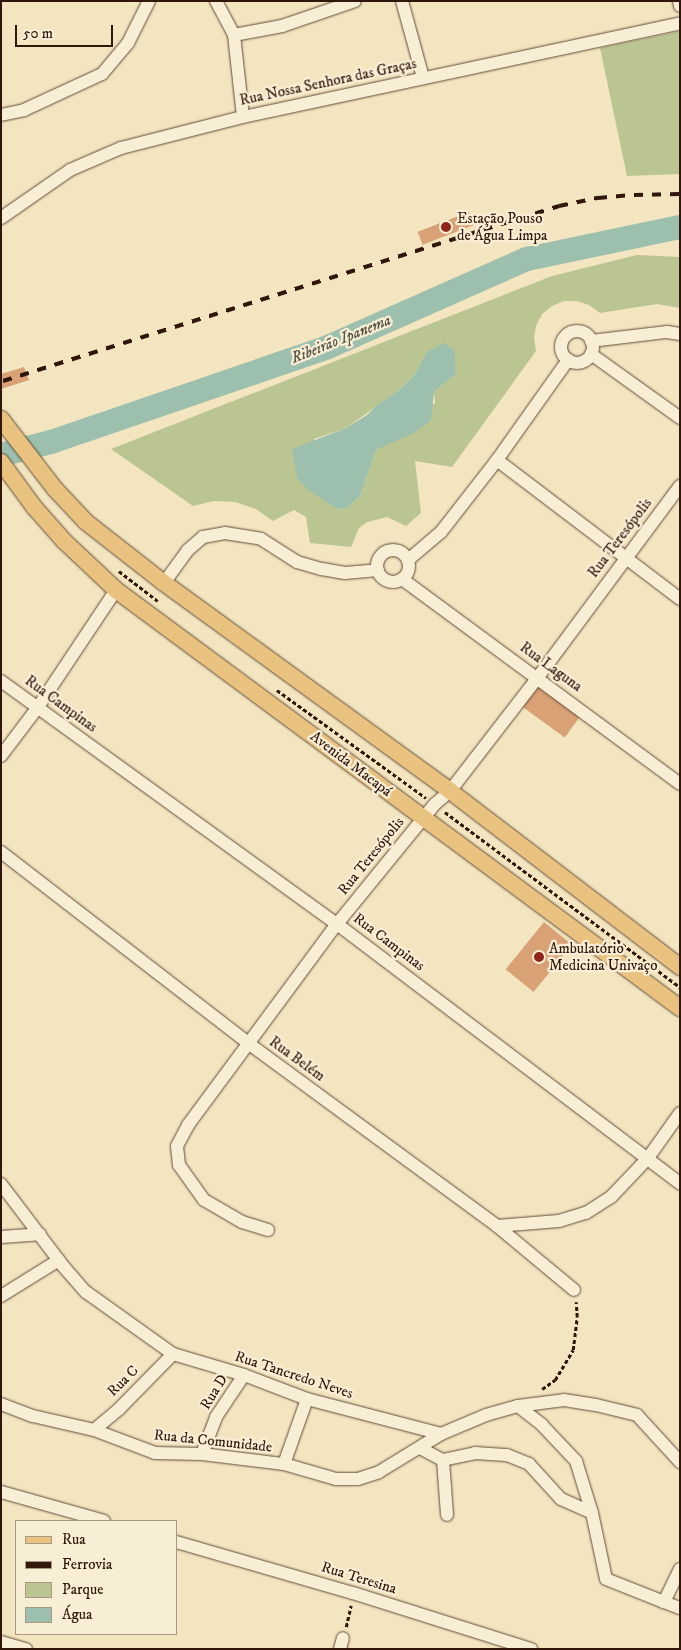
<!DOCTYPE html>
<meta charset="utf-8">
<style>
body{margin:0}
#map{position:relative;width:681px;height:1650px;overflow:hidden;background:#f3e5bf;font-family:"IM FELL DW Pica",serif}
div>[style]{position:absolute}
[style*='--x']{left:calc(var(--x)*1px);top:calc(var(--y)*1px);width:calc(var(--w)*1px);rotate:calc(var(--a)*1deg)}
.green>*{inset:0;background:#bac592}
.water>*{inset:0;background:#9cc0ad}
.river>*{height:24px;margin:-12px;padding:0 12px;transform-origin:12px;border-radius:12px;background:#9cc0ad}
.building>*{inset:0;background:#d9a176;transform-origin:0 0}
.path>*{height:2.5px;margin-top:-1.25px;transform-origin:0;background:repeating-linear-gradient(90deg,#30160b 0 4px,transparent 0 6.5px)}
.roads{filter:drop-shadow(0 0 1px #614a38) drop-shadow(0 0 1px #614a38)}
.minor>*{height:12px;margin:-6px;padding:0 6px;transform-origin:6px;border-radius:6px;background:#f7eed5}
.minor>.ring{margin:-6px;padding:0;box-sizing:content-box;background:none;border:12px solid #f7eed5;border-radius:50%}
.major>*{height:16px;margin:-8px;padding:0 8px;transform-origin:8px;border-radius:8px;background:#eac280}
.rail>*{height:4px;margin-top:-2px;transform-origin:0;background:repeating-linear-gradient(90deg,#30160b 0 9px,transparent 0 18px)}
.dots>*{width:14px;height:14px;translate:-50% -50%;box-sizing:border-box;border:2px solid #f7eed5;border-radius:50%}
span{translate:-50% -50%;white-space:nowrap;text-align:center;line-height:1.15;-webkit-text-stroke:4.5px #f7eed5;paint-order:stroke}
.street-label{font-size:15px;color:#30160b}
.poi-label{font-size:15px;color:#30160b}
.left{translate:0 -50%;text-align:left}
.water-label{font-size:16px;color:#565244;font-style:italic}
.frame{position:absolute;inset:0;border:2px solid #30160b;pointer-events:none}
.legend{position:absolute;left:15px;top:1520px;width:162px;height:115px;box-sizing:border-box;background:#f7eed5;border:1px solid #a79884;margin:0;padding:6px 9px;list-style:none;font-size:15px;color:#30160b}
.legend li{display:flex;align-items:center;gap:10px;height:25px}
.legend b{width:25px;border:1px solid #a79884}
.scale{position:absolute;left:15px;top:25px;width:98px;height:22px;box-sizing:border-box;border:2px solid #30160b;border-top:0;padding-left:6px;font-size:15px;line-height:18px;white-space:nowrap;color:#30160b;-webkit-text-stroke:4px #f7eed5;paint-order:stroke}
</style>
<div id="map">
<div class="green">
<div style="clip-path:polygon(680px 31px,680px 174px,627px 176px,600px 48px)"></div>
<div style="clip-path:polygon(evenodd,637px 255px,680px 257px,680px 308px,657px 304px,600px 313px,589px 305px,577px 301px,564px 301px,552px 306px,542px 314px,536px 326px,534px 338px,536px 351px,452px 467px,415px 461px,421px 513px,406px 526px,387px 517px,367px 522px,359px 528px,351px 547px,310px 543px,306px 517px,294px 510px,273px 521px,256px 509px,235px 502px,214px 501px,193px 506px,111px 449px,552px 276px,637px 255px,427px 352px,456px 374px,434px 392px,435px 403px,392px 441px,376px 450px,360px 496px,347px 508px,337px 509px,323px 499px,314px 439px,346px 428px,398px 391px,414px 375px,427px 352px)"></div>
</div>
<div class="water">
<div style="clip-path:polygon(444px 343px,454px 350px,456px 374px,434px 392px,431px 420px,416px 432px,376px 450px,360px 496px,347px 508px,337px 509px,308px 490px,297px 478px,292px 449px,346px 428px,367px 415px,377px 405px,398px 391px,414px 375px,427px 352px)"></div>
</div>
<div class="river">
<div style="--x:1;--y:455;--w:52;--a:-14.6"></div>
<div style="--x:51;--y:442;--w:293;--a:-18.9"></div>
<div style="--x:328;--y:347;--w:218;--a:-23.9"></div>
<div style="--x:527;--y:259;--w:156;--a:-11.8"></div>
</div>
<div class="building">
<div style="left:469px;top:212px;width:14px;height:55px;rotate:69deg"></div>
<div style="clip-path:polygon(24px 367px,29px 380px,1px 389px,1px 374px)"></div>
<div style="left:538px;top:686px;width:52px;height:26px;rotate:36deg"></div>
<div style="left:544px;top:922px;width:36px;height:61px;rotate:39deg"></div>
</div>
<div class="path">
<div style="--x:119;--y:571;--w:49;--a:37.6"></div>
<div style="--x:277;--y:690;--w:184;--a:35.9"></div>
<div style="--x:445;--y:812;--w:293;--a:36.7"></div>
<div style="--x:542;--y:1389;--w:16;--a:-35"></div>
<div style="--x:555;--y:1380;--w:35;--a:-59"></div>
<div style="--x:573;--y:1350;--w:33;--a:-83"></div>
<div style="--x:577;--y:1317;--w:15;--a:-94"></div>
<div style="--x:346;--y:1627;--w:22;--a:-77"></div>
</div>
<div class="roads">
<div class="minor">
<div style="--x:216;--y:1;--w:38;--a:62"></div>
<div style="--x:234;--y:35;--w:82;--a:83.7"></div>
<div style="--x:402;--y:1;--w:80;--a:74.7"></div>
<div style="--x:679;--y:1;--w:5;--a:79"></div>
<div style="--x:234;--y:35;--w:49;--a:-10.6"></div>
<div style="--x:282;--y:26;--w:77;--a:-18.9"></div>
<div style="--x:1;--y:115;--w:24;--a:-12"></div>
<div style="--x:24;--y:110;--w:86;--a:-24.8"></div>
<div style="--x:102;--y:74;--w:40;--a:-50"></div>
<div style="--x:128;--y:43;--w:47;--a:-63.4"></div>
<div style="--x:1;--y:218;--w:84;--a:-34.8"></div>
<div style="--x:70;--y:170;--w:56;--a:-23.3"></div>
<div style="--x:121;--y:148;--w:126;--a:-14.3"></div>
<div style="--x:243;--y:117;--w:447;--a:-12.1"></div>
<div class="ring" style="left:561px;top:331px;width:20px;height:20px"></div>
<div style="--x:591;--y:341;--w:77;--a:-6.8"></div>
<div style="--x:667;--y:332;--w:13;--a:9"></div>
<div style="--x:591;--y:354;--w:110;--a:35.7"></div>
<div style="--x:497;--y:460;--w:230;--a:37.2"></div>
<div class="ring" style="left:377px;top:550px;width:20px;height:20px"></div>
<div style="--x:408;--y:560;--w:43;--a:-40.3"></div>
<div style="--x:441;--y:532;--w:91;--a:-52.1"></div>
<div style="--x:497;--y:460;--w:123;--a:-54.6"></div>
<div style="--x:402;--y:579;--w:345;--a:36.4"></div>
<div style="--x:164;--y:583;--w:41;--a:-54"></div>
<div style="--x:188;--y:550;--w:20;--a:-41"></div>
<div style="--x:203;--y:537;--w:22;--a:-10"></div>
<div style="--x:225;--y:533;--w:36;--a:9"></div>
<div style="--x:261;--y:539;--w:43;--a:32.6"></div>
<div style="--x:297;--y:562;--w:26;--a:16"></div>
<div style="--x:322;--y:569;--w:23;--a:10"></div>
<div style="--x:345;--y:573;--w:33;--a:-5"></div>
<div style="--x:1;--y:681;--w:415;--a:35.9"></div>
<div style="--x:337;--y:924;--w:430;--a:37.1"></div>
<div style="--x:1;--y:756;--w:61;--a:-52.9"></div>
<div style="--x:38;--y:707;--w:141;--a:-56.3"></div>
<div style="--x:1;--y:852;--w:312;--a:37.7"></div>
<div style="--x:248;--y:1043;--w:309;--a:36.3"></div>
<div style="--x:497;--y:1226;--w:100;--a:39.7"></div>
<div style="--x:1;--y:1184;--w:103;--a:52.9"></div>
<div style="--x:63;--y:1266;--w:35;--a:49"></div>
<div style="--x:86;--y:1292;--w:107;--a:35.5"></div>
<div style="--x:173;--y:1354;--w:74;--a:16.5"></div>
<div style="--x:244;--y:1375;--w:67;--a:20.9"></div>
<div style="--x:307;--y:1399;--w:138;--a:14.6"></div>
<div style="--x:441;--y:1434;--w:49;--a:-22.9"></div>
<div style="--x:486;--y:1415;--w:33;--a:-16"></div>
<div style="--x:518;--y:1406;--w:46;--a:-7.4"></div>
<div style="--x:564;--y:1400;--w:32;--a:9"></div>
<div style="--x:596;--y:1405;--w:42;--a:13.7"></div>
<div style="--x:637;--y:1415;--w:64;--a:47.5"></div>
<div style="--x:497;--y:1226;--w:62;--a:-4.6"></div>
<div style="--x:559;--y:1221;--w:28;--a:-17"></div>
<div style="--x:586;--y:1213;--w:30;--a:-33"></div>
<div style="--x:611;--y:1197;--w:54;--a:-46.5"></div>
<div style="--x:648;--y:1158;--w:55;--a:-54.6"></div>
<div style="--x:268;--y:1230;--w:27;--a:-163"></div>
<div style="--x:242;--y:1222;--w:44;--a:-149.9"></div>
<div style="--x:204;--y:1200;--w:43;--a:-125.5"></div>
<div style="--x:179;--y:1165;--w:19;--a:-96"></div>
<div style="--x:177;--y:1146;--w:24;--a:-62"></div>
<div style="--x:188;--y:1125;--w:250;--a:-53.5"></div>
<div style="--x:337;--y:924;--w:155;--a:-50.8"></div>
<div style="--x:435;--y:804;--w:20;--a:-41"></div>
<div style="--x:450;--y:791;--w:144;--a:-52.3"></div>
<div style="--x:538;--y:677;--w:238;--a:-53.4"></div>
<div style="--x:1;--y:1237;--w:39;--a:-4"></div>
<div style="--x:1;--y:1296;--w:68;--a:-31.8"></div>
<div style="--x:1;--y:1404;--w:34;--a:21"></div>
<div style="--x:33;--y:1416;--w:63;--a:12.9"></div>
<div style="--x:94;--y:1430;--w:65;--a:20.7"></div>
<div style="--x:155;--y:1453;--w:47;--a:1.2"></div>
<div style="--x:202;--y:1454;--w:83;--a:7"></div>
<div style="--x:284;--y:1464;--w:54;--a:16.1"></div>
<div style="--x:336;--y:1479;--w:22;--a:0"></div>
<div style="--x:358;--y:1479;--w:22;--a:-18"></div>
<div style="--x:379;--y:1472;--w:73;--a:-31.5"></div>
<div style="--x:518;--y:1406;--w:31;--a:38"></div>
<div style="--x:542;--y:1425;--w:50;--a:46.6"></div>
<div style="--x:576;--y:1461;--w:54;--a:72.9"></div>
<div style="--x:592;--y:1513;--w:67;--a:78"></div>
<div style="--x:606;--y:1579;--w:62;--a:21.6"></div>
<div style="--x:94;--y:1430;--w:33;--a:-40"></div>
<div style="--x:119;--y:1409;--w:77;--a:-45.5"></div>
<div style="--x:420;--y:1448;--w:26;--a:28"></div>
<div style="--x:443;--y:1460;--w:33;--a:-12"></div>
<div style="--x:475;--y:1453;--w:32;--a:4"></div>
<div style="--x:507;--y:1455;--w:24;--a:22"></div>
<div style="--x:529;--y:1464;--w:47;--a:47.6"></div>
<div style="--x:561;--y:1499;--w:34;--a:24"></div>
<div style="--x:202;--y:1454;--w:40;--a:-69"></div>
<div style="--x:216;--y:1417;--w:50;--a:-56.3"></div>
<div style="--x:443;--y:1460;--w:55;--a:85.8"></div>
<div style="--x:284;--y:1464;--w:69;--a:-70.5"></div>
<div style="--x:1;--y:1492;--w:107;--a:15.7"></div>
<div style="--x:176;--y:1542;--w:184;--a:16.1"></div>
<div style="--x:353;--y:1593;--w:187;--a:17.5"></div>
<div style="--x:680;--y:1569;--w:37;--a:116"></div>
<div style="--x:664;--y:1602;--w:17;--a:21"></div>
<div style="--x:1;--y:1642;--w:26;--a:16"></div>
<div style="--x:340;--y:1649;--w:11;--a:-75"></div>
</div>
<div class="major">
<div style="--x:1;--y:419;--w:88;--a:52.4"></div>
<div style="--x:55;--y:489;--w:45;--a:46.8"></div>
<div style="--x:86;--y:522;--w:99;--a:38"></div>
<div style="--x:164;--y:583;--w:354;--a:36"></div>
<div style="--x:450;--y:791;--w:290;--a:37.4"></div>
<div style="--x:1;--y:462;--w:56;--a:53.7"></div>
<div style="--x:34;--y:507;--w:45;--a:48.6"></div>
<div style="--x:64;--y:541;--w:71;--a:43.3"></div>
<div style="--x:116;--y:590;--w:702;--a:36.54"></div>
</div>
</div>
<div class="rail">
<div style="--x:3;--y:381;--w:583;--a:-17.47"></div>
<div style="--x:559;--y:206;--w:40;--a:-12"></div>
<div style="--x:598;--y:198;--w:36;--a:-5"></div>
<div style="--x:634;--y:195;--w:46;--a:-1.2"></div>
</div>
<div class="dots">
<div style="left:446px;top:227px;background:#8f2418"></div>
<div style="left:539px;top:957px;background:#8f2418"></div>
</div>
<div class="street-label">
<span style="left:328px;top:82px;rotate:-12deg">Rua Nossa Senhora das Graças</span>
<span style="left:620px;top:538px;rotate:-53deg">Rua Teresópolis</span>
<span style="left:551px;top:667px;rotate:36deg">Rua Laguna</span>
<span style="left:61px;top:704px;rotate:36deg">Rua Campinas</span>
<span style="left:351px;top:764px;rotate:37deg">Avenida Macapá</span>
<span style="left:371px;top:856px;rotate:-51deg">Rua Teresópolis</span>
<span style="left:389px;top:942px;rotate:37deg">Rua Campinas</span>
<span style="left:297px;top:1059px;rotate:36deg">Rua Belém</span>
<span style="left:294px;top:1375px;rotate:18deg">Rua Tancredo Neves</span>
<span style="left:123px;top:1381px;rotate:-45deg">Rua C</span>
<span style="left:214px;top:1392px;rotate:-58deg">Rua D</span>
<span style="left:213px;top:1441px;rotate:6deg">Rua da Comunidade</span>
<span style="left:359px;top:1578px;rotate:17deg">Rua Teresina</span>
</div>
<div class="poi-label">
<span class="left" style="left:457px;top:227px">Estação Pouso<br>de Água Limpa</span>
<span class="left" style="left:549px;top:957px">Ambulatório<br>Medicina Univaço</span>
</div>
<div class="water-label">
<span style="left:341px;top:339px;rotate:-22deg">Ribeirão Ipanema</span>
</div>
<div class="frame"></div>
<ul class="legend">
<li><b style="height:6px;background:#eac280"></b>Rua</li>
<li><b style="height:6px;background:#30160b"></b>Ferrovia</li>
<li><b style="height:14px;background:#bac592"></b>Parque</li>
<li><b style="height:14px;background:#9cc0ad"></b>Água</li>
</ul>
<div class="scale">50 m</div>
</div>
